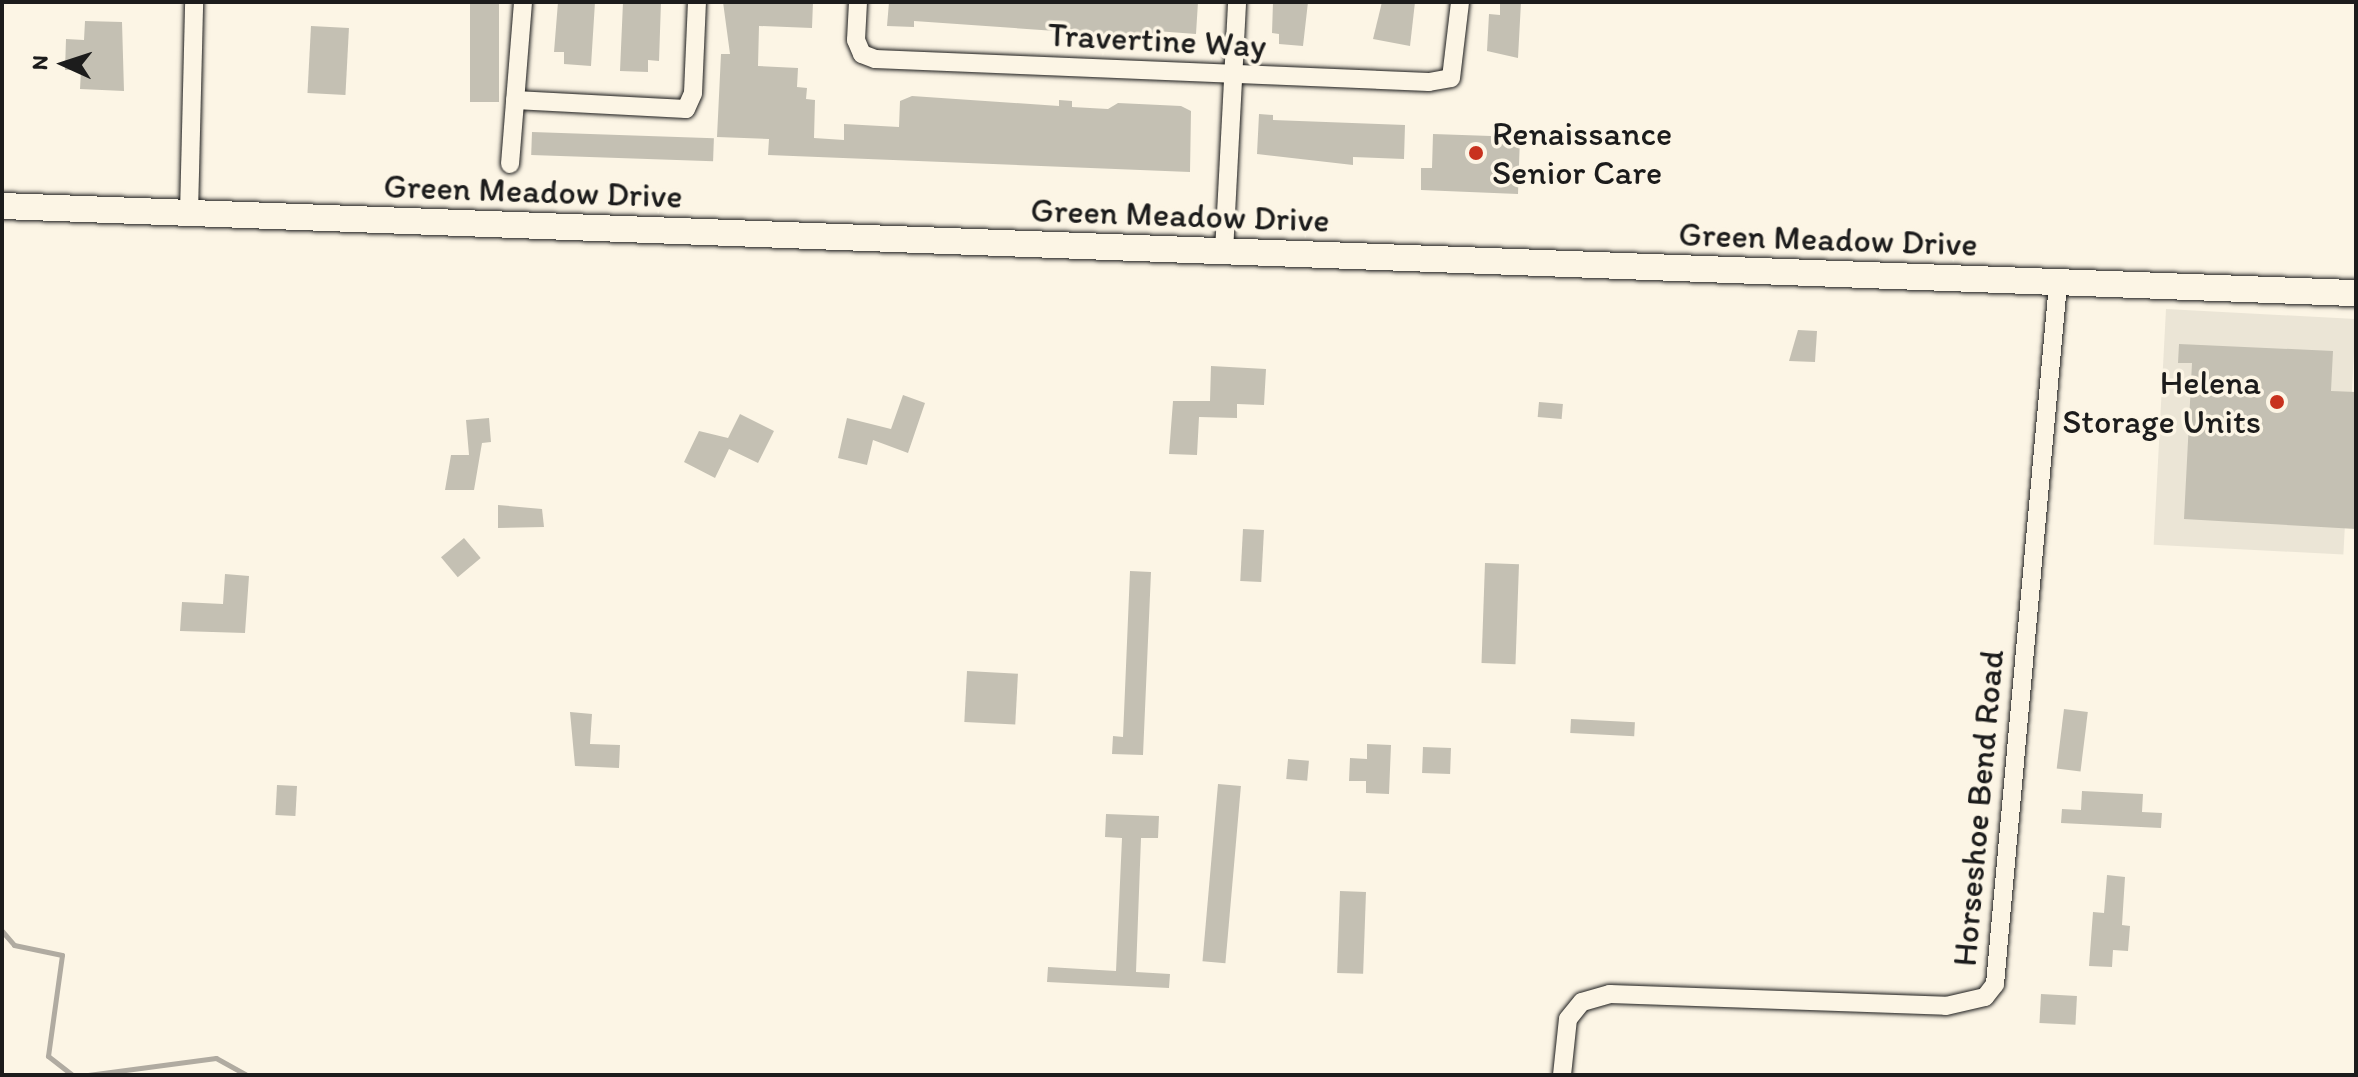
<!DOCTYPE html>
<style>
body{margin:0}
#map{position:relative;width:2358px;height:1077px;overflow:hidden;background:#fcf5e5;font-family:Itim,sans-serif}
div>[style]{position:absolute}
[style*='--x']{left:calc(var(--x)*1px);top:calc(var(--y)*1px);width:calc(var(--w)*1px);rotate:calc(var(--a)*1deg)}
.built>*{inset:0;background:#ebe5d6;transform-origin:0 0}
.stream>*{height:5px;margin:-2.5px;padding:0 2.5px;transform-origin:2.5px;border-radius:2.5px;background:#b0aba1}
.building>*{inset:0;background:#c4c0b3;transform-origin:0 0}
.roads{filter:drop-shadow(0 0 2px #1c1c1c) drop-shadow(0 0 2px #1c1c1c)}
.minor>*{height:18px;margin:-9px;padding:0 9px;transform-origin:9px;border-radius:9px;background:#fcf5e5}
.secondary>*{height:26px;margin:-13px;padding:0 13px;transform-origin:13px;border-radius:13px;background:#fcf5e5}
.dots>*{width:22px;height:22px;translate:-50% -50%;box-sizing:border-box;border:4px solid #fcf5e5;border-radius:50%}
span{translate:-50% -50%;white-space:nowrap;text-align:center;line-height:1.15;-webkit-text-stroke:7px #fcf5e5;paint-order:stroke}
.street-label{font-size:34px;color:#1c1c1c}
.poi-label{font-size:34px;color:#1c1c1c}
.left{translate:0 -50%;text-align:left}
.right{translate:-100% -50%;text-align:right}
.frame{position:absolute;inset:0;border:4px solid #1c1c1c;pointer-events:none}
.north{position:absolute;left:24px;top:24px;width:80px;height:80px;-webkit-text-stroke:6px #fcf5e5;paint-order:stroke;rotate:273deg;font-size:22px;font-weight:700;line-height:32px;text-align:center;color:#1c1c1c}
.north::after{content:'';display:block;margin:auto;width:28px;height:36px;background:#1c1c1c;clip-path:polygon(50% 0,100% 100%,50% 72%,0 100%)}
</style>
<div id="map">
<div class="built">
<div style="left:2166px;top:309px;width:190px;height:236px;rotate:3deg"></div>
</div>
<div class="stream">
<div style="--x:2;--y:931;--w:18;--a:49"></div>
<div style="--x:14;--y:945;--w:49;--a:11.8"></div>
<div style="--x:62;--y:955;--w:102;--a:97.9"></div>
<div style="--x:48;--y:1056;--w:31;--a:38"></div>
<div style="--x:88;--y:1075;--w:129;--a:-7.6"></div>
<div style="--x:216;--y:1058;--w:35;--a:29"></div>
</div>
<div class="building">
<div style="left:470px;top:2px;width:29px;height:100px"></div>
<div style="clip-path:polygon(558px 2px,595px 2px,591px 66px,564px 64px,564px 52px,554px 52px)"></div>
<div style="clip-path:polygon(623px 2px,661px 2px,659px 61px,648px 60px,648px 72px,620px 71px)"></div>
<div style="clip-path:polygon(723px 2px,813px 2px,812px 28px,759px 26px,758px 66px,798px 68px,797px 87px,807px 88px,806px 99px,815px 100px,814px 138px,844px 140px,844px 124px,899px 127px,900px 101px,912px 96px,1059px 106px,1059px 100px,1072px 101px,1072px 107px,1108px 109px,1118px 103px,1181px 106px,1191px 111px,1190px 172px,768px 155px,769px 139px,717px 137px,721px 54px,730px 54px)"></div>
<div style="clip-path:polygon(889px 2px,1198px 2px,1196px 34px,1156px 31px,1156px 38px,914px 21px,914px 27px,887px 26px)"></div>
<div style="clip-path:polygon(1273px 2px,1308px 2px,1303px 46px,1279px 44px,1279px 34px,1272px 33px)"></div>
<div style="clip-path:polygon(1382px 2px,1415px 2px,1410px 46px,1373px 39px)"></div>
<div style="clip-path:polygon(1500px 2px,1521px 2px,1518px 58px,1487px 51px,1489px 14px,1500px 15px)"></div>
<div style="clip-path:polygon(85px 21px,122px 22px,124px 91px,80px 89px,81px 70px,65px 70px,66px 39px,84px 40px)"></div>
<div style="left:311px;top:26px;width:38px;height:67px;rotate:3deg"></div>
<div style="clip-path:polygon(1259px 114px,1273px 115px,1273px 120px,1405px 125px,1404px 159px,1353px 157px,1353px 165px,1257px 154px)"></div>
<div style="left:532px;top:132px;width:182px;height:23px;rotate:2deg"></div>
<div style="clip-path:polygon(1433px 134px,1520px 137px,1518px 194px,1421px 190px,1421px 168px,1432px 168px)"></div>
<div style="clip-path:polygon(1798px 330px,1817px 331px,1815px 362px,1789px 361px)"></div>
<div style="clip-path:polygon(2179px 344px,2333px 351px,2331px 391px,2356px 392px,2356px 529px,2184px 519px,2192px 363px,2178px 363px)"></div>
<div style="clip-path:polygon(1211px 366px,1266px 369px,1264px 405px,1237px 404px,1237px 418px,1199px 417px,1197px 455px,1169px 454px,1173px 401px,1210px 401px)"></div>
<div style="clip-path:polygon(903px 395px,925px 403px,908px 453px,873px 440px,867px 465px,838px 458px,847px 418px,891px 429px)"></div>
<div style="left:1539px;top:402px;width:24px;height:15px;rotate:5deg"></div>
<div style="clip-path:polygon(740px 414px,774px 431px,758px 463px,729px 449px,715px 478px,684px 462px,699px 431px,728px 438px)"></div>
<div style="clip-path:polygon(489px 418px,491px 442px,482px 443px,474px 490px,445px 490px,451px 455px,469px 455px,466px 420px)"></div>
<div style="clip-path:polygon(498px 505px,542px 509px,544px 527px,498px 528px)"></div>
<div style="left:1243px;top:529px;width:21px;height:52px;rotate:3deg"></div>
<div style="left:464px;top:538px;width:26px;height:30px;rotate:50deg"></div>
<div style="left:1485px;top:563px;width:34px;height:100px;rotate:2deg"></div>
<div style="clip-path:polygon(1130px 571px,1151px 572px,1143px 755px,1112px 754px,1113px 736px,1123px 737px)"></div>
<div style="clip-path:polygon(225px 574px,249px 576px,245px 633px,180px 631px,182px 602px,223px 604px)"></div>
<div style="left:967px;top:671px;width:51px;height:51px;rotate:3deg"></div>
<div style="left:2064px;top:709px;width:24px;height:60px;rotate:7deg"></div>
<div style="clip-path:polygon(570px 712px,592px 714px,590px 744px,620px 745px,619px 768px,575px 766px)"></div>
<div style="left:1571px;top:719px;width:64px;height:14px;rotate:3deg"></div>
<div style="clip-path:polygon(1367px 744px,1391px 745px,1389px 794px,1366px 793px,1366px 781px,1349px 781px,1350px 758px,1367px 759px)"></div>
<div style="left:1423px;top:747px;width:28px;height:26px;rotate:2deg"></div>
<div style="left:1288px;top:759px;width:21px;height:20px;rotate:5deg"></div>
<div style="left:1218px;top:784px;width:23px;height:178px;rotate:5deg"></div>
<div style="left:277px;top:785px;width:20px;height:30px;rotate:3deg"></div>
<div style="clip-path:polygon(2082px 791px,2143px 794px,2142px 812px,2162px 813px,2161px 828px,2061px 823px,2062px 809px,2081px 810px)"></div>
<div style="clip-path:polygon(1106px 814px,1159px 816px,1158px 838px,1141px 838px,1136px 972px,1170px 974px,1169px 988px,1047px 982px,1048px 967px,1116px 971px,1122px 838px,1105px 837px)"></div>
<div style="clip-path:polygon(2107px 875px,2125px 877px,2122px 925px,2130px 926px,2128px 951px,2113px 950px,2112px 967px,2089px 966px,2093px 912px,2104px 913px)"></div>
<div style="left:1340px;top:891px;width:26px;height:82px;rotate:2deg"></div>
<div style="left:2041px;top:994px;width:36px;height:29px;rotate:3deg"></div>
</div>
<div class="roads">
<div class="minor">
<div style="--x:858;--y:2;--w:38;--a:93"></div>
<div style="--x:856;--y:40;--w:15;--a:67"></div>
<div style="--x:862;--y:54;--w:14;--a:21"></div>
<div style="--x:875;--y:59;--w:554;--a:2.38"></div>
<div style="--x:1429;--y:82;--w:22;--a:-10"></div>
<div style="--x:1451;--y:78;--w:77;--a:-83.2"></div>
<div style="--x:515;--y:100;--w:171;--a:3"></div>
<div style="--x:686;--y:109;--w:17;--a:-66"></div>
<div style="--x:693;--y:93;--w:91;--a:-87.5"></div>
<div style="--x:510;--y:164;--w:163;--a:-85.4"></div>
<div style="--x:189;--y:213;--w:211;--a:-88.6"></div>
<div style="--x:1224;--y:252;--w:250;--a:-87"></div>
<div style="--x:1562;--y:1075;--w:56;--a:-83.9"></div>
<div style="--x:1568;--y:1019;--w:22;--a:-51"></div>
<div style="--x:1582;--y:1002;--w:29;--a:-16"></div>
<div style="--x:1610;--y:994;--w:336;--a:2"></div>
<div style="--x:1946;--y:1006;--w:40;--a:-13"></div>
<div style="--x:1985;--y:997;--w:16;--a:-52"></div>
<div style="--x:1995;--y:984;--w:704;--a:-84.86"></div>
</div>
<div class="secondary">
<div style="--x:2;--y:206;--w:2356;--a:2.12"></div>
</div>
</div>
<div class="dots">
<div style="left:1476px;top:153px;background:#c8321e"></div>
<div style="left:2277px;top:402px;background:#c8321e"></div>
</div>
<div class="street-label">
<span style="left:1157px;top:40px;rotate:3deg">Travertine Way</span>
<span style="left:533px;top:191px;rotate:2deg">Green Meadow Drive</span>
<span style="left:1180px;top:215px;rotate:2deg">Green Meadow Drive</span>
<span style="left:1828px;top:239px;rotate:2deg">Green Meadow Drive</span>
<span style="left:1978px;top:808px;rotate:-85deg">Horseshoe Bend Road</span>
</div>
<div class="poi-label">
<span class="left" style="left:1492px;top:153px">Renaissance<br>Senior Care</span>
<span class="right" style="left:2261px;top:402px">Helena<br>Storage Units</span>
</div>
<div class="frame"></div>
<div class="north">N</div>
</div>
